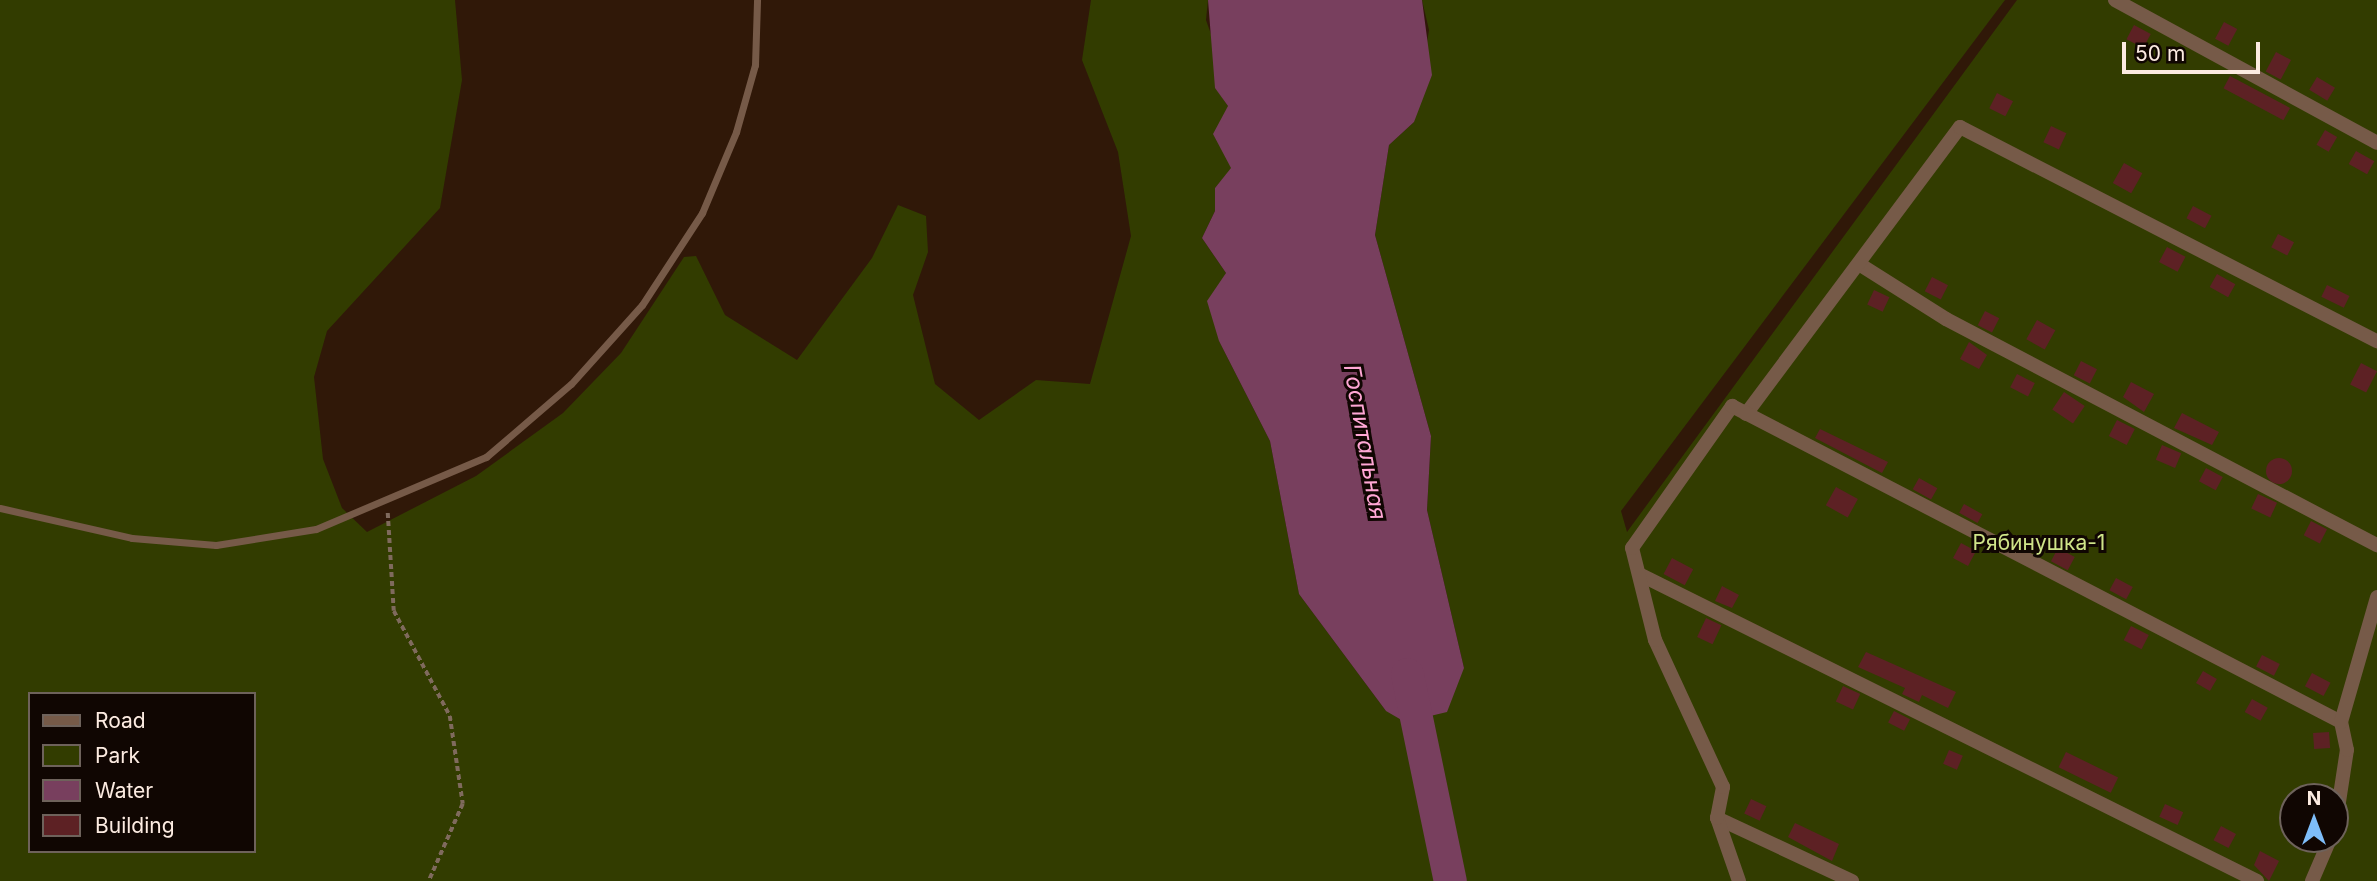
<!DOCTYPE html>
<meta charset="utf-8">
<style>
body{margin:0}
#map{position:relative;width:2377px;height:881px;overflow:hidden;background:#301808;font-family:Inter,sans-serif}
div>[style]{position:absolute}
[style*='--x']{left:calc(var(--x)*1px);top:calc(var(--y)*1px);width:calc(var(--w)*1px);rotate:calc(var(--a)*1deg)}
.green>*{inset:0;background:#323c00}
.water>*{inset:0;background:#783f5e}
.river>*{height:33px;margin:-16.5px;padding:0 16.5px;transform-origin:16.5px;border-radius:16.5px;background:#783f5e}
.building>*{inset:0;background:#5d2124;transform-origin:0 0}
.round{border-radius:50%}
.path>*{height:3.5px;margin-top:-1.75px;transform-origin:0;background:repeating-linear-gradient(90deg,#7f6a5d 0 5px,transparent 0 8.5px)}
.service>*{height:7px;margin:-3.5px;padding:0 3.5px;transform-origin:3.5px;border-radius:3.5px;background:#765a48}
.minor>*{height:14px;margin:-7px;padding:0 7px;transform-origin:7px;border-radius:7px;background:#765a48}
span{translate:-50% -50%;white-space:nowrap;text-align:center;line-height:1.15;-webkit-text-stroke:6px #100602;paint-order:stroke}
.park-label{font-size:21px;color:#cfe489}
.water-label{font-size:23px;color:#ffa7d5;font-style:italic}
.legend{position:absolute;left:28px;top:692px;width:228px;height:161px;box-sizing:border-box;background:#100602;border:2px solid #6e625b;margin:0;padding:9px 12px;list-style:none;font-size:21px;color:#fcebe1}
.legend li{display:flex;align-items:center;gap:14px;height:35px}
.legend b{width:35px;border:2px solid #6e625b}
.north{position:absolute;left:2279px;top:783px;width:70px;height:70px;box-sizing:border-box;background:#100602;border:2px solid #6e625b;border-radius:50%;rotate:0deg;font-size:19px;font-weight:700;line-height:28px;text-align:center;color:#fcebe1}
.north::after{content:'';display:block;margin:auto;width:24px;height:32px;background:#7ebdf9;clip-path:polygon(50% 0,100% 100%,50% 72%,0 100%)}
.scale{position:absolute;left:2122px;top:42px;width:138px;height:32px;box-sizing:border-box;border:4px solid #fcebe1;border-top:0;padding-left:9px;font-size:21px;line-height:24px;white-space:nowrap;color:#fcebe1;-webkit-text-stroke:5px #100602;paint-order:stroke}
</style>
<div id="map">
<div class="green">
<div style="clip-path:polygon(evenodd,0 0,455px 0,462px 80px,440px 208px,327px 331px,314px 377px,323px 459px,342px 508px,367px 532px,476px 476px,563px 413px,621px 353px,684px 257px,696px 256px,725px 315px,797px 360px,872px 258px,898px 205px,926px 216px,928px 252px,913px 295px,935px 384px,979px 420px,1036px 380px,1090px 384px,1131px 236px,1118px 152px,1082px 60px,1091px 0,1208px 0,1206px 20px,1217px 51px,1215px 87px,1228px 106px,1232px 168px,1215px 188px,1215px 211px,1202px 238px,1226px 273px,1218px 291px,1219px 341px,1270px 441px,1299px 594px,1386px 711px,1464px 668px,1427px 510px,1431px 436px,1375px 235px,1389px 145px,1414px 122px,1429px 30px,1422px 0,2005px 0,1621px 511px,1627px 532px,2017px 0,2377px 0,2377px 881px,0 881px,0 0,30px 694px,254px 694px,254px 851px,30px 851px,30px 694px,0 0,2293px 797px,2335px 797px,2335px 839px,2293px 839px,2293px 797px)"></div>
</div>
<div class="water">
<div style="clip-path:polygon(1208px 0,1422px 0,1432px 75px,1414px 122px,1389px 145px,1375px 235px,1431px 436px,1427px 510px,1464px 668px,1447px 712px,1405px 722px,1386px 711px,1299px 594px,1270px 441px,1219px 341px,1207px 301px,1226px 273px,1202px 238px,1215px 211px,1215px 188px,1231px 168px,1213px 134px,1228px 106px,1215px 88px)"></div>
</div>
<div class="river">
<div style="--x:1407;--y:674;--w:211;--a:78.3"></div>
</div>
<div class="building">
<div style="left:2224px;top:22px;width:15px;height:19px;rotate:28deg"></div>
<div style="left:2134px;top:25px;width:19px;height:16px;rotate:28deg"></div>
<div style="left:2276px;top:52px;width:17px;height:22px;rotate:28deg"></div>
<div style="left:2230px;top:76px;width:68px;height:14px;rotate:28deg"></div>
<div style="left:2317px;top:77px;width:21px;height:15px;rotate:31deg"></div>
<div style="left:1997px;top:93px;width:18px;height:17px;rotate:27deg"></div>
<div style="left:2051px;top:126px;width:17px;height:18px;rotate:25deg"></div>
<div style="left:2325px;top:130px;width:14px;height:17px;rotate:30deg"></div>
<div style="left:2356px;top:151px;width:21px;height:15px;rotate:29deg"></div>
<div style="left:2124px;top:163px;width:21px;height:23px;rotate:29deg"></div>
<div style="left:2193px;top:206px;width:21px;height:14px;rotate:28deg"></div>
<div style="left:2278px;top:234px;width:18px;height:15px;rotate:27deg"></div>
<div style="left:2167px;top:247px;width:21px;height:17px;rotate:28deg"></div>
<div style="left:2217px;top:274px;width:21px;height:15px;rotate:29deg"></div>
<div style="left:1932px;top:277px;width:18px;height:16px;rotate:27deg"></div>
<div style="left:2327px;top:285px;width:25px;height:13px;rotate:26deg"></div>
<div style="left:1874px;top:290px;width:17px;height:16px;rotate:25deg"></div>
<div style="left:1985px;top:311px;width:16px;height:16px;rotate:27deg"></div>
<div style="left:2037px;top:320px;width:21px;height:22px;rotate:29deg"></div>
<div style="clip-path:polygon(1969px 342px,1987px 355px,1979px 369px,1960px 359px)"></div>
<div style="left:2081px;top:361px;width:18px;height:16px;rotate:27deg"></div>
<div style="left:2361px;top:363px;width:18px;height:24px;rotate:27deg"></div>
<div style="left:2017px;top:374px;width:20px;height:15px;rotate:27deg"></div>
<div style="clip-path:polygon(2131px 382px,2154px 394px,2144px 412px,2123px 397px)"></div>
<div style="left:2064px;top:392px;width:25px;height:21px;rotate:34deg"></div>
<div style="clip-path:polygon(2182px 413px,2219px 432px,2212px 445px,2174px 428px)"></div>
<div style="left:2117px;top:420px;width:20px;height:18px;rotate:27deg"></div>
<div style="clip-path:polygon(1820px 429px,1888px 462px,1882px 473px,1815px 438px)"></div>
<div style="left:2162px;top:445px;width:21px;height:16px;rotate:23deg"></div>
<div class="round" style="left:2266px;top:458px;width:26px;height:26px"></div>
<div style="left:2206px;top:468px;width:19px;height:15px;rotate:28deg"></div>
<div style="left:1919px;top:478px;width:21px;height:13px;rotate:29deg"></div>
<div style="left:1836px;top:487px;width:25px;height:21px;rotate:29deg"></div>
<div style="left:2258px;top:494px;width:21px;height:16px;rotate:25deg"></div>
<div style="left:1964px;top:504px;width:21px;height:10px;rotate:29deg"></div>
<div style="left:2311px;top:521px;width:18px;height:16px;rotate:27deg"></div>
<div style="left:1961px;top:543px;width:17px;height:17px;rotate:28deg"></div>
<div style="left:2058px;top:548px;width:19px;height:15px;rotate:28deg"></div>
<div style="left:1672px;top:558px;width:24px;height:18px;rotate:28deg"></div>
<div style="left:2116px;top:578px;width:19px;height:14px;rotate:28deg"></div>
<div style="clip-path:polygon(1722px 586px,1739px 595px,1732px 608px,1715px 601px)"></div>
<div style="left:1706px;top:618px;width:17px;height:21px;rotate:25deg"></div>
<div style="left:2131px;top:626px;width:20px;height:16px;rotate:27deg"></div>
<div style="clip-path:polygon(1866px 652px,1956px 692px,1948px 708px,1922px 695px,1919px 702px,1902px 694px,1905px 688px,1858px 667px)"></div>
<div style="left:2262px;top:655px;width:20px;height:13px;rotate:27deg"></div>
<div style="left:2203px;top:671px;width:16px;height:14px;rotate:30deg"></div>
<div style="left:2312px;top:673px;width:21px;height:15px;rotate:28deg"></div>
<div style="left:1843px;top:686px;width:19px;height:17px;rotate:25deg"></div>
<div style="left:2252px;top:699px;width:18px;height:15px;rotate:29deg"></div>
<div style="left:1894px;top:711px;width:18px;height:13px;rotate:27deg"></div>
<div style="left:2329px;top:732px;width:16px;height:16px;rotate:86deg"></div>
<div style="left:1949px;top:750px;width:15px;height:15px;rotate:23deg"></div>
<div style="left:2066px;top:752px;width:58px;height:17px;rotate:26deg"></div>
<div style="left:1751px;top:799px;width:17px;height:16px;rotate:25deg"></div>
<div style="left:2165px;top:804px;width:20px;height:14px;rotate:24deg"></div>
<div style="clip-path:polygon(1795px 823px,1839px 844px,1832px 861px,1788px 837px)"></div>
<div style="left:2221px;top:826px;width:17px;height:16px;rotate:28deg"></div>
<div style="clip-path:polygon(2260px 851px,2279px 861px,2269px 881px,2254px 865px)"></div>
</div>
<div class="path">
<div style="--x:388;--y:513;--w:98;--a:86.5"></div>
<div style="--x:394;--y:611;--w:119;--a:61.9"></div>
<div style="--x:450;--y:716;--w:89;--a:81.6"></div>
<div style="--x:463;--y:804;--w:84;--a:113.8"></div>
</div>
<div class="service">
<div style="--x:0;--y:508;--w:135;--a:12.8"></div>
<div style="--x:132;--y:538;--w:84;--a:4.8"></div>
<div style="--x:216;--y:545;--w:101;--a:-9.1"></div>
<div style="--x:316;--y:529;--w:185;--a:-23"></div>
<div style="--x:486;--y:457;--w:112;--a:-40.7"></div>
<div style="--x:571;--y:384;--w:106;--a:-48.1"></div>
<div style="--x:642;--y:305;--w:110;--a:-56.9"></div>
<div style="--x:702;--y:213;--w:88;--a:-67.2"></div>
<div style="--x:736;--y:132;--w:70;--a:-74.2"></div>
<div style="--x:755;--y:65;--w:65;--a:-88.2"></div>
</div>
<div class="minor">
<div style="--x:2115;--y:0;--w:298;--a:28.6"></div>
<div style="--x:1859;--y:264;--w:103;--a:32.3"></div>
<div style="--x:1946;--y:319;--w:487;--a:27.7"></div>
<div style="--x:1746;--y:414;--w:358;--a:-53.3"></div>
<div style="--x:1960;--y:127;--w:469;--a:27.2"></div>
<div style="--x:1641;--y:575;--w:688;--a:26.42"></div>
<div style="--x:1717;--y:818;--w:149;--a:25"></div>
<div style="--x:2335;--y:828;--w:79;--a:-81.3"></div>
<div style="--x:2347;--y:750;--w:29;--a:-102"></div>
<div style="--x:1739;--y:881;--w:67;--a:-109.2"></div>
<div style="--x:1717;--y:818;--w:32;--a:-79"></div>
<div style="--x:1723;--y:787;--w:162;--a:-114.8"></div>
<div style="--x:1655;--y:640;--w:95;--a:-104"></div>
<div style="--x:1632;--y:548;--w:174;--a:-54.8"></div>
<div style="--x:1732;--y:406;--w:686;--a:27.42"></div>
<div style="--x:2341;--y:722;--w:130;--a:-73.9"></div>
<div style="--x:2312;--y:881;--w:46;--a:-66.8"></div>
</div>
<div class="park-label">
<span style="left:2039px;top:543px">Рябинушка-1</span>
</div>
<div class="water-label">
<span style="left:1365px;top:442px;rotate:80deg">Госпитальная</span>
</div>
<ul class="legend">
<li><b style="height:9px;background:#765a48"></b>Road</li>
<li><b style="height:19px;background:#323c00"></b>Park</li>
<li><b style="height:19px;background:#783f5e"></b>Water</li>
<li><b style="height:19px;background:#5d2124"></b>Building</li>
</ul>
<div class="north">N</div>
<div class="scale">50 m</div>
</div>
